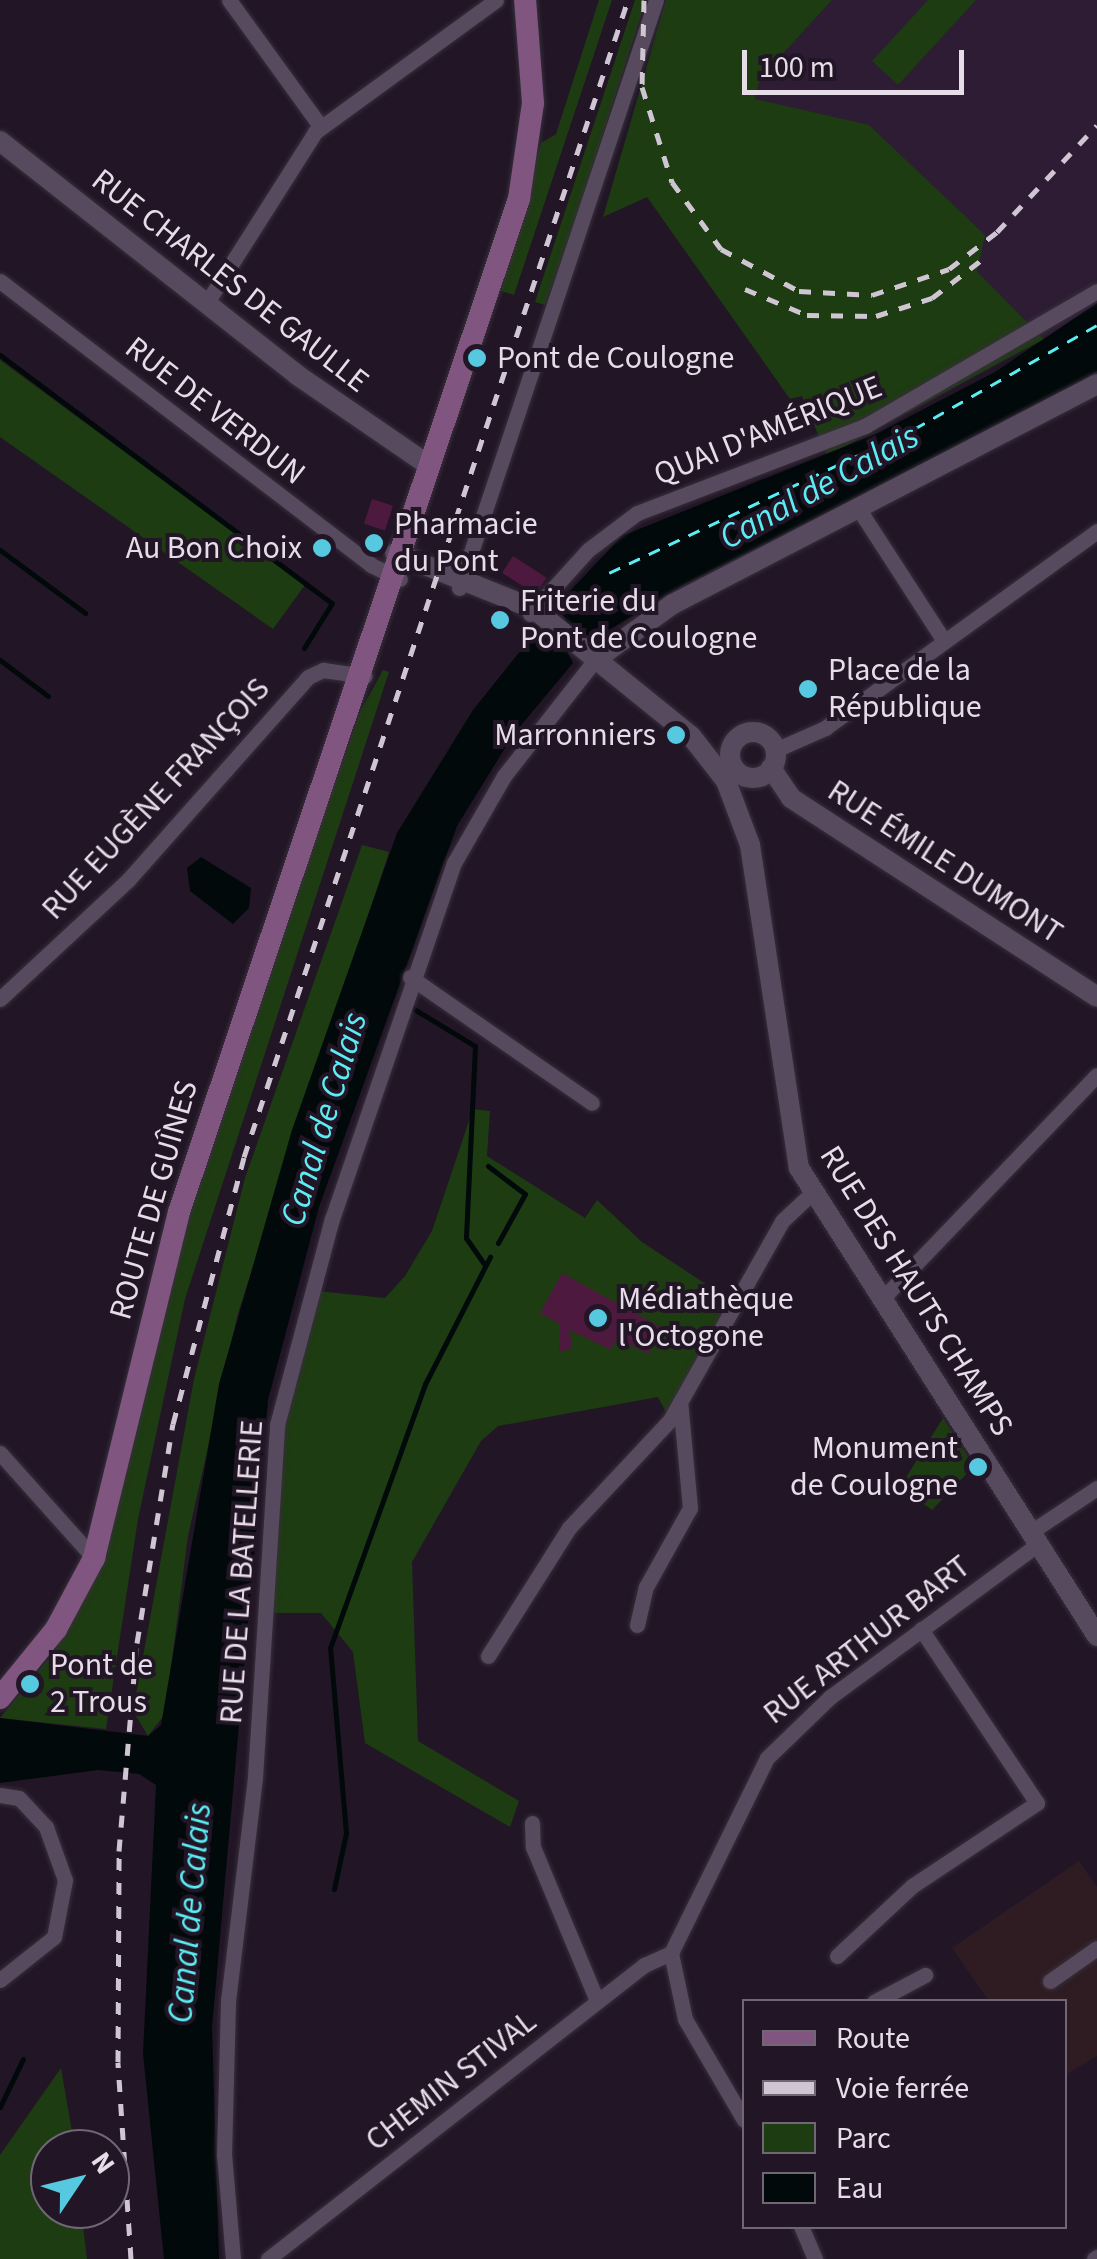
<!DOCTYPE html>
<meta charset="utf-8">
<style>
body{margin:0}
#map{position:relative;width:1097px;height:2259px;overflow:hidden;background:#221626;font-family:"Source Sans 3",sans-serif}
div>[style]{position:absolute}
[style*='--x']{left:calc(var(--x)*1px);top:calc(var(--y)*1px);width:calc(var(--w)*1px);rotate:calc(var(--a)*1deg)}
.built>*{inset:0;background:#2d1c33}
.education>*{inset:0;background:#2e1c22}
.green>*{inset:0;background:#1d3c11}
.water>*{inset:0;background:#01090a}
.stream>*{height:5px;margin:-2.5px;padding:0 2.5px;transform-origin:2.5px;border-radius:2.5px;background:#01090a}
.ferry>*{height:2.5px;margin-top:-1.25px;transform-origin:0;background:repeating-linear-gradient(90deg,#5bedf3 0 12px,transparent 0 22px)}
.building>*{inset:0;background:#4e193e;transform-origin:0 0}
.roads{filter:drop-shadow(0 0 2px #372f3b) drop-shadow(0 0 2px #372f3b)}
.minor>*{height:15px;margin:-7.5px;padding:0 7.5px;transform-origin:7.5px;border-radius:7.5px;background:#584a5e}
.tertiary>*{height:20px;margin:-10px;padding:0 10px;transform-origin:10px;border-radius:10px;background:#584a5e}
.tertiary>.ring{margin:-10px;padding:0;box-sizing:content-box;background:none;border:20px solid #584a5e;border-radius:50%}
.secondary>*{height:22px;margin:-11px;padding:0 11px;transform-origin:11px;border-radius:11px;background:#805680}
.rail>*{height:5px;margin-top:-2.5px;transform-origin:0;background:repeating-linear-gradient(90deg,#d0c6d3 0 12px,transparent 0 24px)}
.dots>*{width:28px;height:28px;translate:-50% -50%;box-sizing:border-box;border:5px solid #221626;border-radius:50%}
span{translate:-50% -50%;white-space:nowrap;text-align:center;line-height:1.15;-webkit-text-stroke:8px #221626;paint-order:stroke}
.street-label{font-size:32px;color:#e6dde9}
.poi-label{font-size:32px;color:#e6dde9}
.left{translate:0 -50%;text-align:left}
.right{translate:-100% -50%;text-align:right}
.water-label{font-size:35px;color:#5bedf3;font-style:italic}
.legend{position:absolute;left:742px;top:1999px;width:325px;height:230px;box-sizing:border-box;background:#221626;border:2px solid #706674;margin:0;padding:12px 18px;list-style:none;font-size:30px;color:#e6dde9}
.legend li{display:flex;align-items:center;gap:20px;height:50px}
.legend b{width:50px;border:2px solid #706674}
.north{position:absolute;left:30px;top:2129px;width:100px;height:100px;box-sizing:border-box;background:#221626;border:2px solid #706674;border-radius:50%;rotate:55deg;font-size:28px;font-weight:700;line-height:40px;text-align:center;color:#e6dde9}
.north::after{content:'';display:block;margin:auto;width:35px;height:45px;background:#56c9e1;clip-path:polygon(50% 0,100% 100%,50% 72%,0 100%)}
.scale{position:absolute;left:742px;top:50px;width:222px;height:45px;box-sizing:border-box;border:5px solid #e6dde9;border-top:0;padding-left:12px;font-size:30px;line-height:35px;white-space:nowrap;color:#e6dde9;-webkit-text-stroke:8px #221626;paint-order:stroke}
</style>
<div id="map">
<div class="built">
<div style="clip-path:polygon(832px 0,1097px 0,1097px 303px,1044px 339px,976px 272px,755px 99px,760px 79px)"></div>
</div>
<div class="education">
<div style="clip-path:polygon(1079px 1861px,1097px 1887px,1097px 2056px,1065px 2075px,1064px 2002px,989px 2001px,952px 1948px)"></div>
</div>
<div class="green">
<div style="clip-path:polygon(599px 0,612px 0,514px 295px,497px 290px,541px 143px,556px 134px)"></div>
<div style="clip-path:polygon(635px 0,646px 0,573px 227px,545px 305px,535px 302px)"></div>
<div style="clip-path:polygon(666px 0,832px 0,760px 79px,755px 99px,869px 125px,985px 235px,977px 272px,1044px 339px,827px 456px,802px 396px,790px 399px,647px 197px,603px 217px)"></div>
<div style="clip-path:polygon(928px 0,976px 0,898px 85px,872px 61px)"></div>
<div style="clip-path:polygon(0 360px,305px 585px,273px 629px,0 437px)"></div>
<div style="clip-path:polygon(383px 670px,389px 672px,185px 1299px,138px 1519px,106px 1729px,0 1718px,54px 1652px,101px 1566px,168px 1283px,235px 1066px,360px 712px)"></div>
<div style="clip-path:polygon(362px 845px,389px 852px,238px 1313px,188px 1536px,165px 1714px,148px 1736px,133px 1711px,194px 1379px,245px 1178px)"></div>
<div style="clip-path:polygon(473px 1109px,490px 1111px,487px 1156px,585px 1218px,597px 1200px,642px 1242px,733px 1302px,670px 1420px,658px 1397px,498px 1426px,481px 1441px,412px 1562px,418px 1741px,519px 1801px,510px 1827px,365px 1743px,353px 1652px,321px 1613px,273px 1613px,285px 1412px,317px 1291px,385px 1298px,405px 1276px,432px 1231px)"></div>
<div style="clip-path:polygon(943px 1418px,974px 1466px,932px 1510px,900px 1487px)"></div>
<div style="clip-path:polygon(61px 2068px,75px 2149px,50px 2149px,50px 2209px,81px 2209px,87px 2259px,0 2259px,0 2155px)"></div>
</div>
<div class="water">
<div style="clip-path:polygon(1097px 303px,1097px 371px,1067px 390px,681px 586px,596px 638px,583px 635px,568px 653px,573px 663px,513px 735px,457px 826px,319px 1207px,268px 1400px,212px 2027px,219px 2259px,164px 2259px,143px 2054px,156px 1785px,139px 1774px,98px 1770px,0 1783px,0 1718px,148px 1736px,161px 1725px,219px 1384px,292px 1130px,397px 833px,473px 710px,537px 630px,551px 641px,566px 620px,556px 606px,622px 536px,878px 433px,995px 372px)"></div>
<div style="clip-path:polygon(201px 857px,251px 888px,249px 908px,233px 924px,190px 891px,187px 868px)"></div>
</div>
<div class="stream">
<div style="--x:0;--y:355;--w:414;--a:36.8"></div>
<div style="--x:332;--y:603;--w:53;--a:121.9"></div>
<div style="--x:0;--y:550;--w:106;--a:36.5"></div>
<div style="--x:0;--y:660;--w:60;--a:36.9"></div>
<div style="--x:409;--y:1006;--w:77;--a:31.2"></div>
<div style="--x:475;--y:1046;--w:192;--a:92.7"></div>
<div style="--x:466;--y:1238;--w:32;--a:55"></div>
<div style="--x:488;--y:1166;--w:46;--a:37.1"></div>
<div style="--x:525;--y:1194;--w:56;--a:118.9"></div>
<div style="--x:334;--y:1889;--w:57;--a:-77.9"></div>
<div style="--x:346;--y:1833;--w:186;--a:-94.9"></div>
<div style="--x:330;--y:1648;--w:281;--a:-70.2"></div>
<div style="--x:425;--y:1384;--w:143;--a:-62.9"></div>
<div style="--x:0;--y:2107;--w:53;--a:-64.4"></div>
</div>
<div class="ferry">
<div style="--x:609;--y:573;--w:337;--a:-25.3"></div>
<div style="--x:914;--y:429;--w:210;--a:-29.6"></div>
</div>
<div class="building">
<div style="left:372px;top:499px;width:22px;height:26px;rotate:18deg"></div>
<div style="left:513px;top:556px;width:40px;height:20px;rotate:33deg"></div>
<div style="clip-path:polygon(562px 1273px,662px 1328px,648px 1354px,617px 1338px,611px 1350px,570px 1330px,572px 1348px,559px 1352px,560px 1324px,540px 1313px)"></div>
</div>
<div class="roads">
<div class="minor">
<div style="--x:229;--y:0;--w:157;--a:54.1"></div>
<div style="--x:0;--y:281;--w:467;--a:37.4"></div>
<div style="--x:371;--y:565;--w:32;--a:26"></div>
<div style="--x:206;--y:304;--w:204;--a:-57.6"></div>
<div style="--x:315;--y:132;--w:224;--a:-36.1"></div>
<div style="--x:860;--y:511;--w:155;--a:57.1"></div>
<div style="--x:459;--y:588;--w:620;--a:-71.48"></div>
<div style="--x:530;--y:614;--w:86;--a:-47.8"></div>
<div style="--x:588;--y:550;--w:61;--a:-37.1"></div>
<div style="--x:637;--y:513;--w:244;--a:-20.9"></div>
<div style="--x:865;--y:426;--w:268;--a:-30.2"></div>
<div style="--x:775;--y:750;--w:55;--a:-23.7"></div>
<div style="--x:825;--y:728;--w:336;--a:-35.9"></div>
<div style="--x:410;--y:977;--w:221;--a:34.7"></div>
<div style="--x:0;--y:999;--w:175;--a:-42.9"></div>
<div style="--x:128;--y:880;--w:271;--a:-48.4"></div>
<div style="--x:308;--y:677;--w:17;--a:-25"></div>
<div style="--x:323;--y:670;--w:42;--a:8.1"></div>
<div style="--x:882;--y:1299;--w:310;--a:-46.2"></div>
<div style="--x:0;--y:1453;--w:141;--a:48.2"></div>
<div style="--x:1032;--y:1531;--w:78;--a:-33.5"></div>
<div style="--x:637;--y:1625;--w:39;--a:-77"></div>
<div style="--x:646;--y:1587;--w:90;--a:-60.9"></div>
<div style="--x:690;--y:1508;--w:107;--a:-95.3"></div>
<div style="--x:488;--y:1656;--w:151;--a:-57.7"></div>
<div style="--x:569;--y:1528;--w:148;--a:-46.9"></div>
<div style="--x:670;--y:1420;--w:228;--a:-60.6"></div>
<div style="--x:782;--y:1221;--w:41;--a:-43"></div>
<div style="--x:0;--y:1795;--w:19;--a:9"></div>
<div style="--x:19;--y:1798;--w:40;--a:47"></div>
<div style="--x:46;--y:1827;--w:56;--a:70.3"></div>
<div style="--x:65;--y:1880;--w:58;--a:100.9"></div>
<div style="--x:54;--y:1937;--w:69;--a:141.5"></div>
<div style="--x:532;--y:1823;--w:24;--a:88"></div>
<div style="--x:533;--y:1847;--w:167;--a:67.4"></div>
<div style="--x:837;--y:1956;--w:103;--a:-43"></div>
<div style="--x:912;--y:1886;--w:150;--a:-33.6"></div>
<div style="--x:1037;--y:1803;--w:209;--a:-123.7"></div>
<div style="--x:1050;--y:1981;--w:57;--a:-35.1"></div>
<div style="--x:874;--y:2002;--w:58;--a:-27.9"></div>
<div style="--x:744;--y:2120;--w:117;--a:-120.3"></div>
<div style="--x:685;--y:2019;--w:67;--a:-102"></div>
<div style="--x:671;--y:1953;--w:217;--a:-63.8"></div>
<div style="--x:767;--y:1758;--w:88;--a:-44.1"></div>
<div style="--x:830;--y:1697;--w:258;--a:-36.3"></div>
<div style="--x:801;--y:2226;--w:36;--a:67"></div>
<div style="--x:233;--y:2259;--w:104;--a:-94.9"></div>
<div style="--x:224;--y:2155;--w:154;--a:-88.5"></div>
<div style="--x:228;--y:2001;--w:226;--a:-83.1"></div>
<div style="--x:255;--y:1777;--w:353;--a:-86.4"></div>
<div style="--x:277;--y:1425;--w:213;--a:-75.1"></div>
<div style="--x:332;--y:1219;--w:376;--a:-71.1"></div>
<div style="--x:454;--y:863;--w:100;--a:-60.1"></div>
<div style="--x:504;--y:776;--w:147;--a:-51.9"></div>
<div style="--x:268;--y:2259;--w:477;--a:-38"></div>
<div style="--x:644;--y:1965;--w:30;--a:-24"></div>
<div style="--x:1094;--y:2259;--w:4;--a:-34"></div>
</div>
<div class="tertiary">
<div style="--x:0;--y:141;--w:378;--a:38.2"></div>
<div style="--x:297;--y:375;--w:158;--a:34.4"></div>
<div style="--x:395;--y:553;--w:150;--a:21.9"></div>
<div style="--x:534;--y:609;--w:202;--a:39"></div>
<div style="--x:691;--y:736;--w:57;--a:52.1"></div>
<div style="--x:726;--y:781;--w:68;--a:69.4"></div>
<div style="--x:750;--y:845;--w:327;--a:81.4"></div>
<div style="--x:799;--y:1168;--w:555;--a:57.51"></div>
<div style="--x:595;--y:660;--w:96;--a:-35.7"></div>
<div style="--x:673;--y:604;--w:478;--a:-27.4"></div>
<div class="ring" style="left:730px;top:732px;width:26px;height:26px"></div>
<div style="--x:771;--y:768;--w:36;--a:56"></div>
<div style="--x:791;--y:798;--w:365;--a:33"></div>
</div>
<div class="secondary">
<div style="--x:0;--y:1698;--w:89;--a:-50.9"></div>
<div style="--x:56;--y:1629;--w:81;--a:-61.8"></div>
<div style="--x:94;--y:1558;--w:356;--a:-76.2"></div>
<div style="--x:179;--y:1212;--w:1069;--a:-71.45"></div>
<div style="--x:519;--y:199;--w:97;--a:-81.7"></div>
<div style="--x:533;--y:103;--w:103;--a:-94.4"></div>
</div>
</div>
<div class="rail">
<div style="--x:644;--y:0;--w:87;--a:91.3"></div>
<div style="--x:642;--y:87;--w:100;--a:72.5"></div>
<div style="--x:672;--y:182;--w:83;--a:53.8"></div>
<div style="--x:721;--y:249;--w:89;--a:28.3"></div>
<div style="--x:799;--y:291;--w:73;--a:3.1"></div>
<div style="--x:872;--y:295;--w:81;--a:-18.7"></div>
<div style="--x:949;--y:269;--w:61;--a:-37.6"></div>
<div style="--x:997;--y:232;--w:146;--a:-46.9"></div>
<div style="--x:745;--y:289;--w:67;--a:22.8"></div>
<div style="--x:807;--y:315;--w:69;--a:0.8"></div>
<div style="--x:876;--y:316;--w:59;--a:-17.8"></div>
<div style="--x:932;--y:298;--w:66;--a:-37.6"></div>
<div style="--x:131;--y:2259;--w:197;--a:-93.8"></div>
<div style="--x:118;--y:2062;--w:211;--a:-89.7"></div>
<div style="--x:119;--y:1851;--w:209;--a:-85.1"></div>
<div style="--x:137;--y:1643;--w:222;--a:-80.7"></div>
<div style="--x:173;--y:1424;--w:276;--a:-75.1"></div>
<div style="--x:244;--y:1157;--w:1219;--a:-71.64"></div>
</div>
<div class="dots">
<div style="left:477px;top:358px;background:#56c9e1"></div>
<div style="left:374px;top:543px;background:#56c9e1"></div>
<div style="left:322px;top:548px;background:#56c9e1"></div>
<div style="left:500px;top:620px;background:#56c9e1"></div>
<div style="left:808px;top:689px;background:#56c9e1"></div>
<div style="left:676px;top:735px;background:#56c9e1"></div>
<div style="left:598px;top:1318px;background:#56c9e1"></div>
<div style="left:978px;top:1467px;background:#56c9e1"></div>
<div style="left:30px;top:1684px;background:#56c9e1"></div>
</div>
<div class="street-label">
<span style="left:230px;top:281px;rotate:38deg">RUE CHARLES DE GAULLE</span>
<span style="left:215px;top:411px;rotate:38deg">RUE DE VERDUN</span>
<span style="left:768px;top:431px;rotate:-22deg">QUAI D'AMÉRIQUE</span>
<span style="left:156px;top:799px;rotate:-47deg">RUE EUGÈNE FRANÇOIS</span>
<span style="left:945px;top:862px;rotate:33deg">RUE ÉMILE DUMONT</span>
<span style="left:154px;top:1200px;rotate:-74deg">ROUTE DE GUÎNES</span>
<span style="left:916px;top:1291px;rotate:58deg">RUE DES HAUTS CHAMPS</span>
<span style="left:242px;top:1572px;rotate:-86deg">RUE DE LA BATELLERIE</span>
<span style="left:867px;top:1640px;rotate:-38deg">RUE ARTHUR BART</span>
<span style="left:451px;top:2081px;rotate:-38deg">CHEMIN STIVAL</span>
</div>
<div class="poi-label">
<span class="left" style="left:497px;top:358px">Pont de Coulogne</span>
<span class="left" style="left:394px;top:543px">Pharmacie<br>du Pont</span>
<span class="right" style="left:302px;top:548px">Au Bon Choix</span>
<span class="left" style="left:520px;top:620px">Friterie du<br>Pont de Coulogne</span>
<span class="left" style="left:828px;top:689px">Place de la<br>République</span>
<span class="right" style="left:656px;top:735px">Marronniers</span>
<span class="left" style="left:618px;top:1318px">Médiathèque<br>l'Octogone</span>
<span class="right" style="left:958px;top:1467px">Monument<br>de Coulogne</span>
<span class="left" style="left:50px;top:1684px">Pont de<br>2 Trous</span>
</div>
<div class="water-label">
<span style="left:819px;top:487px;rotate:-29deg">Canal de Calais</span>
<span style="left:324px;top:1119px;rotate:-73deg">Canal de Calais</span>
<span style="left:190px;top:1913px;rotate:-85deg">Canal de Calais</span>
</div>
<ul class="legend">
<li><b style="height:12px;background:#805680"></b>Route</li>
<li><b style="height:12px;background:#d0c6d3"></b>Voie ferrée</li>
<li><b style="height:28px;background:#1d3c11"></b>Parc</li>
<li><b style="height:28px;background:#01090a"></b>Eau</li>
</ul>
<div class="north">N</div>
<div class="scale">100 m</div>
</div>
